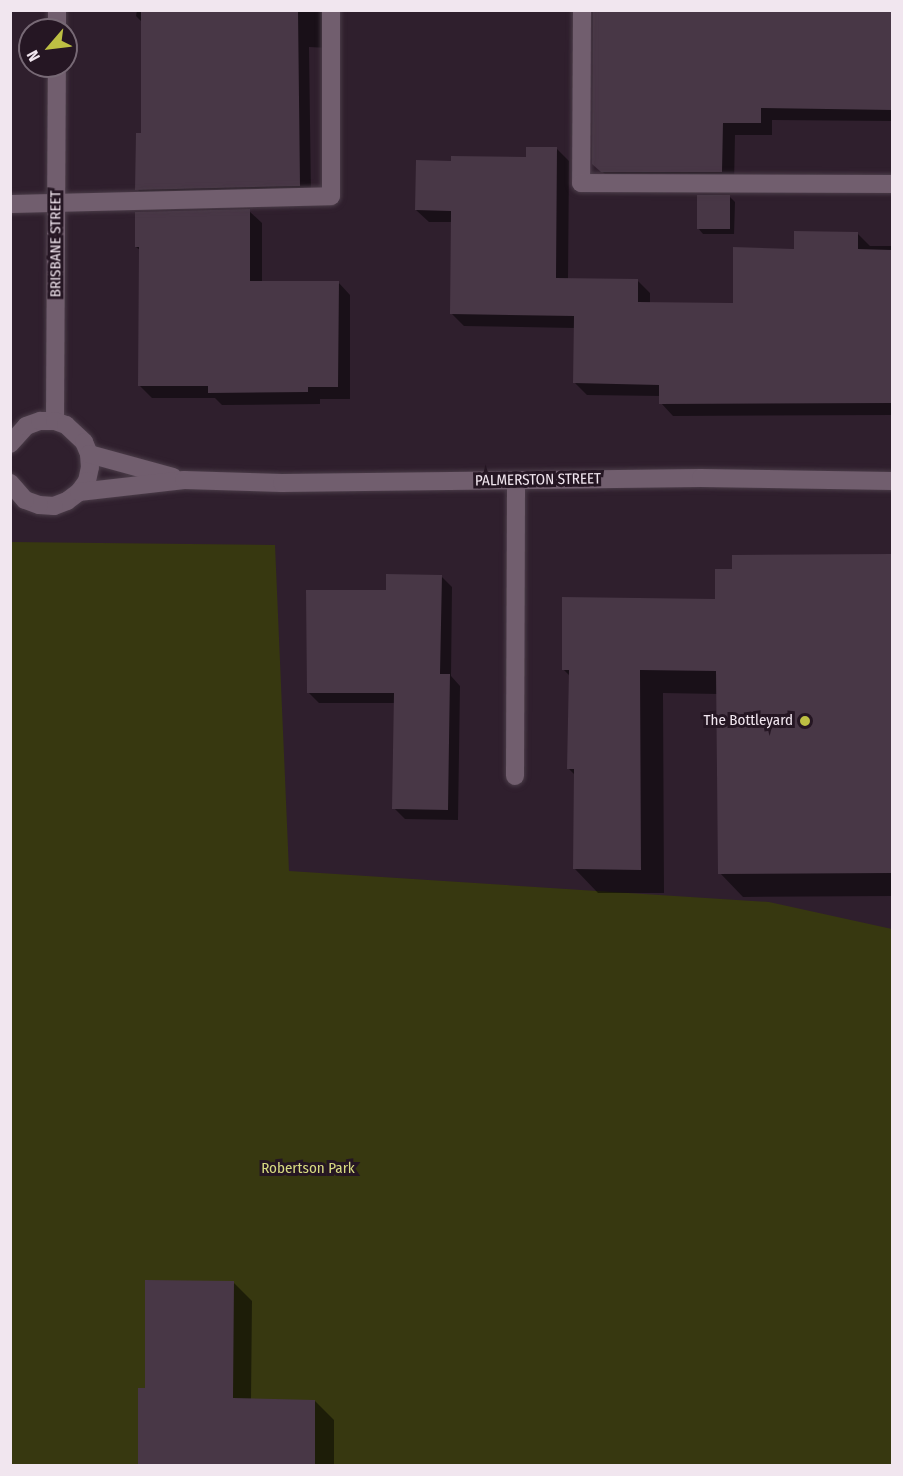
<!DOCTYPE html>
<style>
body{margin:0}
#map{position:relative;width:903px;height:1476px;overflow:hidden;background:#2f1f2d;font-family:"Fira Sans Condensed",sans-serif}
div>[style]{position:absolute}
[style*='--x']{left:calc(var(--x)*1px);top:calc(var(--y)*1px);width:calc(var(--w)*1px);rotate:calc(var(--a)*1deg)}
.green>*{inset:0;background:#373810}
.shadow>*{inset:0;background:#0007}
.building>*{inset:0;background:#483746;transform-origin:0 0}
.roads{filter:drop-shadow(0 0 2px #4b3d49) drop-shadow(0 0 2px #4b3d49)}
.minor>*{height:18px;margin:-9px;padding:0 9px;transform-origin:9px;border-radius:9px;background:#715e6e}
.dots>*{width:16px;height:16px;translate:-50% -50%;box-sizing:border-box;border:3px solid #251623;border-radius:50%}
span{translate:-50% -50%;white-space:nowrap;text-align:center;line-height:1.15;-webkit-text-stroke:6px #251623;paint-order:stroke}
.street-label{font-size:15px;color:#f1e6ef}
.poi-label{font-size:15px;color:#f1e6ef}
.right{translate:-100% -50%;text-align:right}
.park-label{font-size:15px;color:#d8db82}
.frame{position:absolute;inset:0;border:12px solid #f1e6ef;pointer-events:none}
.north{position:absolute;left:18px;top:18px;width:60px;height:60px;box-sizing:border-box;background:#251623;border:2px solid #776975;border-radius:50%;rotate:242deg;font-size:16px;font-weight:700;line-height:24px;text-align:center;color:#f1e6ef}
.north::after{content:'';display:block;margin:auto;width:21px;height:27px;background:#bdbf43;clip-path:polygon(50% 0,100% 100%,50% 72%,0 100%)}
</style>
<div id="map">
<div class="green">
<div style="clip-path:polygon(11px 542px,275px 545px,289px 871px,769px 902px,892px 929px,892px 1465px,11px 1466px)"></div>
</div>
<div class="shadow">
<div style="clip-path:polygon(137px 10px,336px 10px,329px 48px,309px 47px,311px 196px,148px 200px,137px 189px,142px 135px,142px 22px,136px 16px)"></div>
<div style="clip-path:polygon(595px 10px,892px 10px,892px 121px,772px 120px,772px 135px,735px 135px,734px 184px,607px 176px,594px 163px)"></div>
<div style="clip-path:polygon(557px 149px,569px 161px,568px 279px,637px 280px,650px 293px,650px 304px,734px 305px,795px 250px,857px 233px,870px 246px,892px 246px,892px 415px,673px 416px,661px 403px,661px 396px,587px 395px,575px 383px,575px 328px,464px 326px,452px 314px,453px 222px,429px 222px,416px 210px,453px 162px,528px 158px)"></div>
<div style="clip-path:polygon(729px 196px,735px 202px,734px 234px,703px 234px,698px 228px)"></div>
<div style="clip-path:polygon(249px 211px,262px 223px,262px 282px,338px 282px,350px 295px,350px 399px,320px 399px,320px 404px,222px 405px,215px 398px,152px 398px,140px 386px,140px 250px,136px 247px)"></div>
<div style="clip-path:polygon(892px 556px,892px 896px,743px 897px,720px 873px,718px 694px,663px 693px,664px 893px,598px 893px,575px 869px,575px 775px,569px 769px,570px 676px,563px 669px,717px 600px,734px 571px,734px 557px)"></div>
<div style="clip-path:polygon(441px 576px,452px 587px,451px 676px,460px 686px,458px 820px,405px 819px,394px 808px,395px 703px,319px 703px,308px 692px,387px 591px)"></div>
<div style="clip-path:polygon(233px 1282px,252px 1301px,251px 1400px,315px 1401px,334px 1420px,334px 1466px,140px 1466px,146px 1389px)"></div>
</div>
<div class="building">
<div style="clip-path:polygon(141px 10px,298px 10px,300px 186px,135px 190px,136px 133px,141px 133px)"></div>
<div style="clip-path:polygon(593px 10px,892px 10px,892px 110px,761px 108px,761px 123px,723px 123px,722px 172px,601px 172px,592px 164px)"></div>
<div style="clip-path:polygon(526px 147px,557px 147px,556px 278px,638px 279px,638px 302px,733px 303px,733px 247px,794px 249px,794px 231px,858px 232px,858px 249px,892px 250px,892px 403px,659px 404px,659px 385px,573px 383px,574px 316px,450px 314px,451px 211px,415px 210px,416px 160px,451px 161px,451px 156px,526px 157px)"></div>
<div style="left:697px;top:195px;width:33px;height:34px"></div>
<div style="clip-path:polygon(250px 209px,250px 281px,339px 281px,338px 387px,308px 387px,308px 392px,208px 393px,208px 386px,138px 386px,139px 247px,135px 247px,135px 212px)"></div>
<div style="clip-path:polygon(892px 554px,892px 873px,718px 874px,716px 671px,640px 670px,641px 870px,573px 869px,574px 769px,567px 769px,569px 670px,562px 670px,562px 597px,715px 599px,715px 569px,732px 569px,732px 555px)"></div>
<div style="clip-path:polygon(386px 574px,442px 575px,440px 674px,450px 674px,448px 810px,392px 809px,394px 693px,307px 693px,306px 590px,386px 590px)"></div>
<div style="clip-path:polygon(145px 1280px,234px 1281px,233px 1398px,315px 1400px,315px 1466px,138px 1466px,138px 1388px,145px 1388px)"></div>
</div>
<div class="roads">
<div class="minor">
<div style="--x:582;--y:10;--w:173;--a:90.3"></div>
<div style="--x:581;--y:183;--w:311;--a:0.2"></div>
<div style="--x:57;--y:30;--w:20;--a:-90"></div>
<div style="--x:10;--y:204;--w:321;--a:-1.4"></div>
<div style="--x:331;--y:196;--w:186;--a:-90"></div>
<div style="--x:55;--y:421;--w:355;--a:-89.7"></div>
<div style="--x:10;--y:444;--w:24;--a:-48"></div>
<div style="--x:26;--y:426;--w:15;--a:-20"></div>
<div style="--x:40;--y:421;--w:15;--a:0"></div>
<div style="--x:55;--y:421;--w:12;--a:20"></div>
<div style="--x:66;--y:425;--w:25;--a:43"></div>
<div style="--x:84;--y:442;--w:13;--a:67"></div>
<div style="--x:89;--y:454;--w:13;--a:86"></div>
<div style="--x:90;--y:467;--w:14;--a:102"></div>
<div style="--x:87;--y:481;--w:14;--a:126"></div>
<div style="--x:79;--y:492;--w:15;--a:143"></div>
<div style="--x:67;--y:501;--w:14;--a:159"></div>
<div style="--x:54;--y:506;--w:15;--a:-176"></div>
<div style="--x:39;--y:505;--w:15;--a:-160"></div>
<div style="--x:25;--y:500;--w:23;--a:-131"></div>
<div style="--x:89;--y:454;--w:87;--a:15.3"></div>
<div style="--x:79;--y:492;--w:106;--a:-6.5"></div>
<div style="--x:184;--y:480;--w:98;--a:1.8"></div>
<div style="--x:282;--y:483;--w:419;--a:-0.7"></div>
<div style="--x:701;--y:478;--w:191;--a:0.9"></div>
<div style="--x:515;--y:776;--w:295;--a:-89.8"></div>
</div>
</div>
<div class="dots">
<div style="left:805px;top:721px;background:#bdbf43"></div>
</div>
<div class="street-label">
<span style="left:56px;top:244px;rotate:-90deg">BRISBANE STREET</span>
<span style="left:538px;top:480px;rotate:-1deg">PALMERSTON STREET</span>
</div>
<div class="poi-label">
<span class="right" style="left:793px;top:721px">The Bottleyard</span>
</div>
<div class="park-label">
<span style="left:308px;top:1169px">Robertson Park</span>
</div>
<div class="frame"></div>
<div class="north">N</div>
</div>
